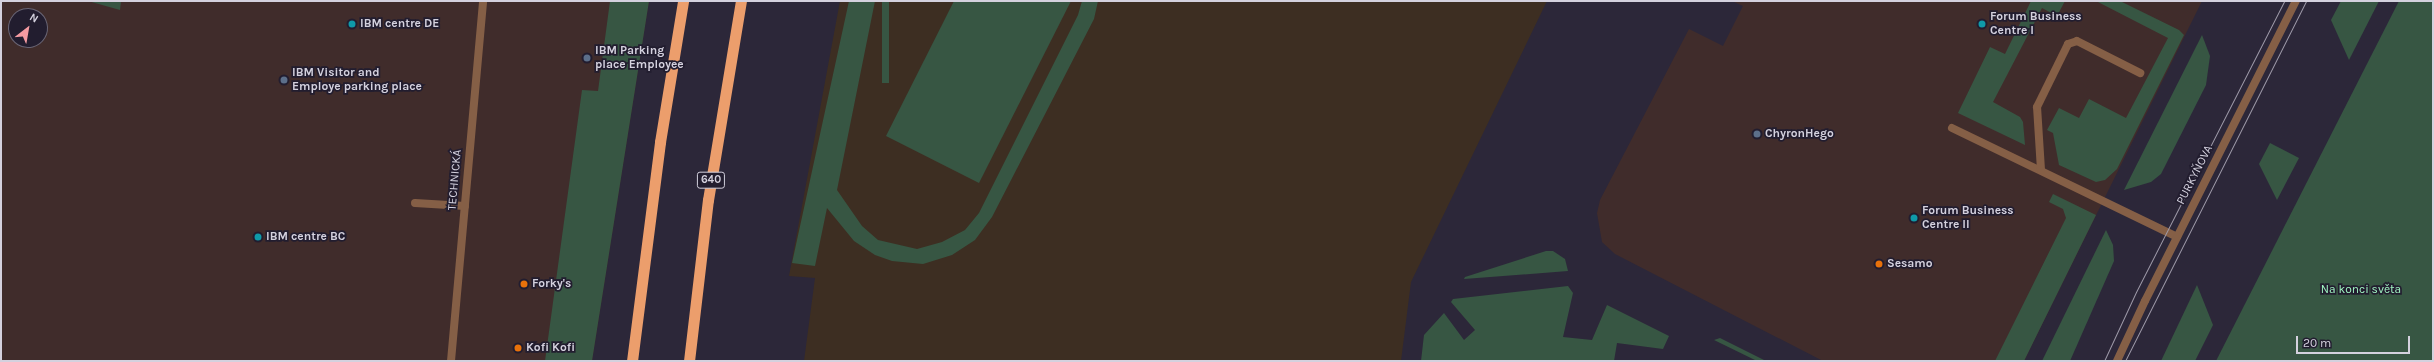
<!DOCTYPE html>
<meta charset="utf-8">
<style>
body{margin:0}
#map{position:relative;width:2434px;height:362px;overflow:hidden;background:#2c2739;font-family:Karla,sans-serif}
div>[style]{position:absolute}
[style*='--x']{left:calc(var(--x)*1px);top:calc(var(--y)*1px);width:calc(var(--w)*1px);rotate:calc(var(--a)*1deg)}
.commercial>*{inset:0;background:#402c2b}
.education>*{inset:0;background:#3d2e22}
.green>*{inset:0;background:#375643;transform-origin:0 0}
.service>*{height:8px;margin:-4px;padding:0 4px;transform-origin:4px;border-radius:4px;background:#855f46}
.minor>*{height:8px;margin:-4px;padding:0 4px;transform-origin:4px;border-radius:4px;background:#855f46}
.tertiary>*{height:8px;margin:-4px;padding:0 4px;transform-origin:4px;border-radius:4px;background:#855f46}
.trunk>*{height:11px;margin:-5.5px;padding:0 5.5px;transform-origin:5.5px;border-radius:5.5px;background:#ec9e6c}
.tram>*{height:1px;margin:-0.5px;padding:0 0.5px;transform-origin:0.5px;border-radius:0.5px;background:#9d99a8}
.dots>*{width:11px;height:11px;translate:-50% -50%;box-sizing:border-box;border:2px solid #221d2f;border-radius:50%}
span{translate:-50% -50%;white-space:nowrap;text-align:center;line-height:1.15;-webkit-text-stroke:3.5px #221d2f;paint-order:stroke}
.shield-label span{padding:1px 3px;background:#221d2f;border:1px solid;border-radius:3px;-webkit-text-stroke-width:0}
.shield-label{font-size:11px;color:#d4d1de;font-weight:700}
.poi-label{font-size:12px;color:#d4d1de;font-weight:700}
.left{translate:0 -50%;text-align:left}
.street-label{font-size:12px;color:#d4d1de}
.park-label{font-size:12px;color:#a0f5c2}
.frame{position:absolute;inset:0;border:2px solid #d4d1de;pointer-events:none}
.north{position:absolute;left:8px;top:8px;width:40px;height:40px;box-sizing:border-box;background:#221d2f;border:1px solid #696575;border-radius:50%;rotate:31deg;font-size:11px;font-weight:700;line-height:16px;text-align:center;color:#d4d1de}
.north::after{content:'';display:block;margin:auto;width:14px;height:18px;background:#f49aa1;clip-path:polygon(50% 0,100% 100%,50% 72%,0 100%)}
.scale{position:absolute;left:2296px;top:336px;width:114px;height:18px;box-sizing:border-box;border:2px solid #d4d1de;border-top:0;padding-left:5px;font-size:12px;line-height:14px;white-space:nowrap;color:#d4d1de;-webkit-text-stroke:3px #221d2f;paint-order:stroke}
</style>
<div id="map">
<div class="commercial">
<div style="clip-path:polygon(evenodd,1px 1px,649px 1px,592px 361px,1px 361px,1px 1px,16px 16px,40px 16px,40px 40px,16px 40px,16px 16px)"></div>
<div style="clip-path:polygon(1732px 1px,2202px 1px,2024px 361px,1823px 361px,1615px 254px,1602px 242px,1597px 213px,1600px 200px,1689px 29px,1723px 46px,1743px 6px)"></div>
</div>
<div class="education">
<div style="clip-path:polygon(840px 1px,1547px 1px,1411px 282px,1401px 361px,804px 361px,815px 278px,789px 276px)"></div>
</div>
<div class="green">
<div style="clip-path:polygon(88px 1px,121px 1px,120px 10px)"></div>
<div style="clip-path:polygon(610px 1px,649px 1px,592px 361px,545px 361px,582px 90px,598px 91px)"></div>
<div style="clip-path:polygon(849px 1px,875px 1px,837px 190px,862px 226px,878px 240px,917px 249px,942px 242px,965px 230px,979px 213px,1078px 15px,1082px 1px,1098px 1px,1094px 19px,992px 217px,975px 240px,952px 255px,923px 264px,892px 261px,875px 255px,854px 241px,827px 208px,815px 266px,792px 263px)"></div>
<div style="left:882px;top:1px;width:7px;height:82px"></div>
<div style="clip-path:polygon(954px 1px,1071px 1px,979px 183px,886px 136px)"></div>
<div style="clip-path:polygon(2031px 1px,2065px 1px,2057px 16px,2042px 8px,1993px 102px,2020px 117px,2023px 122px,2025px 145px,1958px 113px,1990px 47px,2005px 54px)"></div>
<div style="clip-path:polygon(2096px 1px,2120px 1px,2179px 30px,2184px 35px,2117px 169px,2105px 180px,2096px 182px,2059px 165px,2053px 133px,2047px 130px,2059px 108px,2079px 118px,2089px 99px,2126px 118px,2168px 38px)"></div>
<div style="clip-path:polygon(2341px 1px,2379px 1px,2349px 60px,2331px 20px)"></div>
<div style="clip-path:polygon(2399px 1px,2433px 1px,2433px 361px,2216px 361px)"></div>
<div style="clip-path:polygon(2202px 35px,2210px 56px,2206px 85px,2161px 174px,2151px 182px,2124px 190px)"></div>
<div style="clip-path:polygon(2270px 143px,2299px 158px,2277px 200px,2259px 164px)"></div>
<div style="clip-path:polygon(2053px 194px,2096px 215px,2024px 361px,1995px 361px,2066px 218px,2063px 209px,2049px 202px)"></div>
<div style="clip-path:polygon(2106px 230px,2113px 245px,2114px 261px,2070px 361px,2042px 361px)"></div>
<div style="clip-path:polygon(1546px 251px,1553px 251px,1565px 259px,1568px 271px,1464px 279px,1465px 277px)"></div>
<div style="clip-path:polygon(2197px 285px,2213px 325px,2195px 361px,2161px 361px)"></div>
<div style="clip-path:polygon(1568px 286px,1573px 293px,1563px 337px,1592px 340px,1607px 305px,1669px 336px,1663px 349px,1617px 343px,1614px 361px,1421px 361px,1424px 335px,1444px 313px,1464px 340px,1475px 330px,1451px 302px,1453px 299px)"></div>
<div style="clip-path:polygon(1720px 338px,1766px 361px,1757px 361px,1714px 340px)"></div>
</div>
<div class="service">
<div style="--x:1952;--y:128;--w:250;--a:25.8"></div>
<div style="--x:2041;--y:170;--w:63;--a:-93.6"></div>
<div style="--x:2037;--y:107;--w:70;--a:-63.8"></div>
<div style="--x:2068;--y:44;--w:9;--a:-18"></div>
<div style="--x:2077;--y:41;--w:71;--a:26.9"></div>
<div style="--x:415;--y:203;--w:50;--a:3.4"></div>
</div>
<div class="minor">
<div style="--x:451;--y:361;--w:361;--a:-84.9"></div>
</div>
<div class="tertiary">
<div style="--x:2117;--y:361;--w:66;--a:-65"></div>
<div style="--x:2145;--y:301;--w:336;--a:-63.3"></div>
</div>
<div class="trunk">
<div style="--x:632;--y:361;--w:221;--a:-82.7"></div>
<div style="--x:660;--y:142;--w:143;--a:-80.7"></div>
<div style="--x:689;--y:361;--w:162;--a:-83.3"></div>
<div style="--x:708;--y:200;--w:202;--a:-80.6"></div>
</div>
<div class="tram">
<div style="--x:2104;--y:361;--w:76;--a:-65.1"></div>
<div style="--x:2136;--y:292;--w:326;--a:-63"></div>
<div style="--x:2125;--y:361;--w:403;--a:-63.3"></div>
</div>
<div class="dots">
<div style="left:352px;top:24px;background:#0f9aa8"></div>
<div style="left:1982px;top:24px;background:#0f9aa8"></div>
<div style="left:587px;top:58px;background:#5c6f8a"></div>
<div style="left:284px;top:80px;background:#5c6f8a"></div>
<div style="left:1757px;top:134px;background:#5c6f8a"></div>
<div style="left:1914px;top:218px;background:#0f9aa8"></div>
<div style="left:258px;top:237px;background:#0f9aa8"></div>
<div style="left:1879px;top:264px;background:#e8710a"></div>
<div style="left:524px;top:284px;background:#e8710a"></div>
<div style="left:518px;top:348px;background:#e8710a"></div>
</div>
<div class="shield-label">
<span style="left:711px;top:180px">640</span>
</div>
<div class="poi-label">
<span class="left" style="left:1990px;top:24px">Forum Business<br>Centre I</span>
<span class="left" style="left:360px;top:24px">IBM centre DE</span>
<span class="left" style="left:595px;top:58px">IBM Parking<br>place Employee</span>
<span class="left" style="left:292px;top:80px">IBM Visitor and<br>Employe parking place</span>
<span class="left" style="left:1765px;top:134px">ChyronHego</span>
<span class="left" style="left:1922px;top:218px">Forum Business<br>Centre II</span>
<span class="left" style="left:266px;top:237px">IBM centre BC</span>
<span class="left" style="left:1887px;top:264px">Sesamo</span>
<span class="left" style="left:532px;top:284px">Forky's</span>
<span class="left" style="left:526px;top:348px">Kofi Kofi</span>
</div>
<div class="street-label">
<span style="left:2195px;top:175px;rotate:-63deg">PURKYŇOVA</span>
<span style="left:455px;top:180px;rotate:-85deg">TECHNICKÁ</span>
</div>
<div class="park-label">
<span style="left:2361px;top:290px">Na konci světa</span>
</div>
<div class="frame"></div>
<div class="north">N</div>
<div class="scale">20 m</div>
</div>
